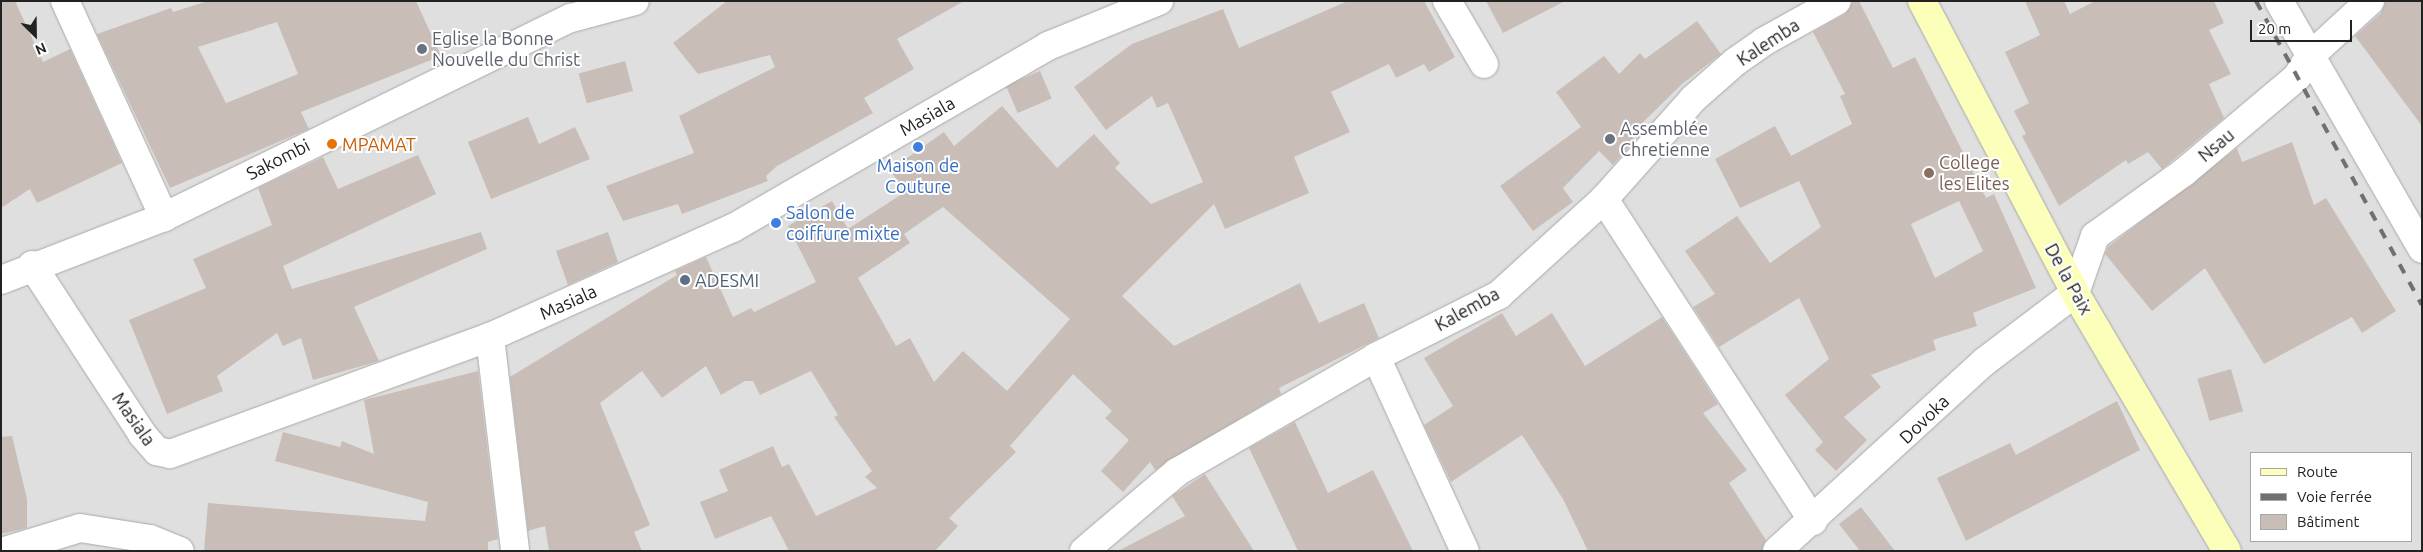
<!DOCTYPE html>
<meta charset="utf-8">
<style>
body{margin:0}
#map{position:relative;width:2423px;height:552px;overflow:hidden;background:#f3efe8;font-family:Ubuntu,sans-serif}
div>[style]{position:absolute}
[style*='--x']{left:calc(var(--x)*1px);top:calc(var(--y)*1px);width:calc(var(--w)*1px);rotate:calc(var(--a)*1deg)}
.residential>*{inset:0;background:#e0dfdf}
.building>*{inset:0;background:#c8beb7;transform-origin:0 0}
.roads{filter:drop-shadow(0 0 1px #a9a9a9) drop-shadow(0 0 1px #a9a9a9)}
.street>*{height:28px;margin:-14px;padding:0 14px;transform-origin:14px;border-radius:14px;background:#fff}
.secondary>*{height:28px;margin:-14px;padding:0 14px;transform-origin:14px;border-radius:14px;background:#fcffba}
.rail>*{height:4px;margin-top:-2px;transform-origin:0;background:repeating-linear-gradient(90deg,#707070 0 10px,transparent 0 20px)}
.dots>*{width:14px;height:14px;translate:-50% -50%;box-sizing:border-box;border:2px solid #fff;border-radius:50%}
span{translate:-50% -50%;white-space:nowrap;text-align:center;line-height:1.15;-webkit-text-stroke:4px #fff;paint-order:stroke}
.worship-label{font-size:18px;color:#5b616d}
.left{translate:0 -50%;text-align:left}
.street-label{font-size:18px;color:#222}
.food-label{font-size:18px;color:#c56008}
.education-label{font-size:18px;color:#785e54}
.shop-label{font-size:18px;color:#366cbe}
.service-label{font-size:18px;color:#4e5e75}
.frame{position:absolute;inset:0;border:2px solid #222;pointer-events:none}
.legend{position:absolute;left:2250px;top:452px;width:162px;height:90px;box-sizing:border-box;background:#fff;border:1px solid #a7a7a7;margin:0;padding:6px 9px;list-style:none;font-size:15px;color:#222}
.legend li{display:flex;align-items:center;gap:10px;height:25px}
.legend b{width:25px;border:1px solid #a7a7a7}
.north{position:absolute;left:10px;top:10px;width:50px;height:50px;-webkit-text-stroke:4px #fff;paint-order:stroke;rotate:157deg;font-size:14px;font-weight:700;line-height:20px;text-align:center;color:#222}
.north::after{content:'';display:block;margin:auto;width:18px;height:22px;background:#222;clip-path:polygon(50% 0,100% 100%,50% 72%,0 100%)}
.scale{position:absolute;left:2250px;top:20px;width:102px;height:22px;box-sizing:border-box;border:2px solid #222;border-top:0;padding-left:6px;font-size:15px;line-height:18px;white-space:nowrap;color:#222;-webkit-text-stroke:4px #fff;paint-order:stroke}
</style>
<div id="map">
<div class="residential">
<div style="clip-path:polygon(evenodd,1px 1px,2422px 1px,2422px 551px,1px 551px,1px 1px,2252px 453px,2412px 453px,2412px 541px,2252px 541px,2252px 453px)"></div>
</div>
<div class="building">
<div style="clip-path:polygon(1px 1px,15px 1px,43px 62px,70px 49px,122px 163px,37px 203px,30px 189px,1px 208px)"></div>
<div style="clip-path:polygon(evenodd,208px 1px,416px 1px,441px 56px,301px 112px,309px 129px,170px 188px,97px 34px,171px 8px,173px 12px,208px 1px,277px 22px,298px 74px,226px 103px,198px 47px,277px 22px)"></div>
<div style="clip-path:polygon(727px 1px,964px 1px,897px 39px,914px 69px,864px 98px,873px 113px,777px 166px,766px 176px,768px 181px,682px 214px,678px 204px,623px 221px,606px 186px,694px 153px,679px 116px,775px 67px,770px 55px,698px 74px,673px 43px)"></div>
<div style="clip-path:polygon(evenodd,1348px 1px,1424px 1px,1455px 57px,1429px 72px,1424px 64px,1396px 78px,1389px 64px,1331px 92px,1350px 132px,1294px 157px,1309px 193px,1225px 229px,1214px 204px,1122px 296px,1174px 346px,1300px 283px,1319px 323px,1364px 303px,1379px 338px,1279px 388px,1281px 394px,1155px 470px,1150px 462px,1123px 492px,1101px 471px,1129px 440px,1105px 418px,1112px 411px,1073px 374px,1010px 446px,1016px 452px,949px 518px,958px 526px,935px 551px,789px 551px,771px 516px,715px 539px,700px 502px,728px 491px,719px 470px,773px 446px,782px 467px,789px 464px,816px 516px,877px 488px,865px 477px,872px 471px,834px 417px,838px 415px,811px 371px,760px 395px,753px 381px,745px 381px,721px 395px,706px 366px,662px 398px,642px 371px,600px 403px,650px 525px,634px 532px,642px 551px,549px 551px,545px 526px,528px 531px,510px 377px,677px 275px,675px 271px,706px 257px,733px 317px,751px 308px,754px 312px,816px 282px,788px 226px,832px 201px,848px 229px,905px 192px,890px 170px,944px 132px,954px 146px,1002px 106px,1057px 168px,1094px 134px,1120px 163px,1115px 168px,1151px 204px,1203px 182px,1168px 103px,1157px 108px,1152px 96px,1106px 130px,1074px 87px,1132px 44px,1223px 9px,1239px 48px,1348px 1px,943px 207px,1070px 319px,1007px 391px,963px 351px,934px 382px,910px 338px,896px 346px,858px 278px,910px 243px,904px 234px,943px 207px)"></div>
<div style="clip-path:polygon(1486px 1px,1565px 1px,1503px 33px)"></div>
<div style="clip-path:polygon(evenodd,1853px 1px,1859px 1px,1893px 68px,1915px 57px,1986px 198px,1994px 194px,2036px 288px,1973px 313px,1977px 326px,1933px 340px,1936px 350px,1871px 375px,1881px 387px,1844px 417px,1867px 440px,1836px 471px,1815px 450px,1823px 442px,1785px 395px,1829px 359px,1799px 298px,1719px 347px,1693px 307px,1715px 294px,1685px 251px,1737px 216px,1770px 263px,1821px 227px,1799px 181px,1740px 208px,1715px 159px,1775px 126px,1791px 156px,1852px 124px,1840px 96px,1845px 94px,1813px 32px,1845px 14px,1853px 1px,1959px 201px,1983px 251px,1935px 278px,1911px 224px,1959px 201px)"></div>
<div style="clip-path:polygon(2025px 1px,2064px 1px,2070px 14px,2095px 1px,2214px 1px,2224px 23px,2209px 30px,2231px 74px,2209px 84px,2224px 118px,2162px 169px,2148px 152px,2128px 164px,2126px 160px,2059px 206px,2022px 136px,2026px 134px,2014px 111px,2029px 103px,2005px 52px,2040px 35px)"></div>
<div style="clip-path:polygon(2385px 1px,2422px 1px,2422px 126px,2355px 36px,2381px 13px)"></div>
<div style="clip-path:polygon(1697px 21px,1721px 54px,1682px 84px,1630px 135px,1635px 140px,1613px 165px,1599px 151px,1563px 188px,1573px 202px,1533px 231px,1500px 186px,1581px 127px,1556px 92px,1604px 56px,1619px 74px,1640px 53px,1645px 59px)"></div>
<div style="left:625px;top:61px;width:31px;height:48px;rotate:75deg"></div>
<div style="left:1040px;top:71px;width:30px;height:37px;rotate:67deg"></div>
<div style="clip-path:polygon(528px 117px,539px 144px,575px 127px,590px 159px,491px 199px,468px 142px)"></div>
<div style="clip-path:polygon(2292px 142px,2314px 205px,2326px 198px,2396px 311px,2362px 333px,2352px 317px,2264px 364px,2205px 268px,2152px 311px,2105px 254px,2108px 247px,2237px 148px,2242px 162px)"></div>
<div style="clip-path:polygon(418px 155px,436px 194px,283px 266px,292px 289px,481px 232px,487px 249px,354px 307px,379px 361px,313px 380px,301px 338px,283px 346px,277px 333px,217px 376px,223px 391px,167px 414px,129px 320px,206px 288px,193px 259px,272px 225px,258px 188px,323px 157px,338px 189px)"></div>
<div style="clip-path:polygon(608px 232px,618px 262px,568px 285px,556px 251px)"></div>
<div style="clip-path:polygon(1502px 313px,1516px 336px,1552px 313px,1585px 366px,1662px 317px,1718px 404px,1703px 413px,1747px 470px,1729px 483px,1766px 540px,1762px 551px,1588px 551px,1563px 499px,1522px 435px,1451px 482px,1424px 425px,1453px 406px,1424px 358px)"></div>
<div style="left:2231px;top:369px;width:44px;height:35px;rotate:74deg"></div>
<div style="clip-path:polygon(478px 371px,498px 539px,488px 542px,488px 551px,204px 551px,208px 503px,425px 521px,428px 502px,275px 461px,283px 432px,340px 447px,342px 441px,374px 454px,364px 400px)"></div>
<div style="clip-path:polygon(2117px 401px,2140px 450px,1966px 541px,1937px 478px,2010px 443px,2016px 455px)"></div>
<div style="clip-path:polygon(1295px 422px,1328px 493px,1373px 470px,1413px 551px,1298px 551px,1249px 448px)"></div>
<div style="clip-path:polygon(12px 436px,27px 499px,27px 528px,1px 534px,1px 437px)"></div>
<div style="clip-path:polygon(1205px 474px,1254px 551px,1118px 551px,1185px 516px,1172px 496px)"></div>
<div style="clip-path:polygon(1861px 507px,1895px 551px,1860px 551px,1839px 524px)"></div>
</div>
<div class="roads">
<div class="street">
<div style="--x:65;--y:1;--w:238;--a:65.4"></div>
<div style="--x:1447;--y:1;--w:73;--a:59.6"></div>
<div style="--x:2279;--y:1;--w:286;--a:60"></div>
<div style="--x:1604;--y:199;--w:384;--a:57"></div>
<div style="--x:32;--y:265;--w:202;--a:56.9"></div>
<div style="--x:142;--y:434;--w:23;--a:49"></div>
<div style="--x:157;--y:451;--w:13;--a:13"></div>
<div style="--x:170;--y:454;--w:341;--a:-20.1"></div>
<div style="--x:490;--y:337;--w:266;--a:-24.2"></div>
<div style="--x:733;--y:228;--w:364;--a:-30"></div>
<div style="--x:1048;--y:46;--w:120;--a:-22.1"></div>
<div style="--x:1;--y:280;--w:175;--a:-21.1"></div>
<div style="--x:164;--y:217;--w:453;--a:-26.1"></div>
<div style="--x:571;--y:18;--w:66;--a:-14.9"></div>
<div style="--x:490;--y:337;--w:215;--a:83.3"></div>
<div style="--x:1376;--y:357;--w:213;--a:65.4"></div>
<div style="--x:5;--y:551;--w:78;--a:-17"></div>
<div style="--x:80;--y:528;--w:71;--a:8.9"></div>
<div style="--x:150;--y:539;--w:32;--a:22"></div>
<div style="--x:1084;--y:551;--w:122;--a:-40.3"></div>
<div style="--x:1177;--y:472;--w:230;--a:-30"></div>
<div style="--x:1376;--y:357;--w:138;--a:-26.8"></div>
<div style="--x:1499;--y:295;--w:142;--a:-42.4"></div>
<div style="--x:1604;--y:199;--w:134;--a:-48.3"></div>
<div style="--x:1693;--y:99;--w:56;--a:-41.4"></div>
<div style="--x:1735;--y:62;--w:37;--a:-35"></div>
<div style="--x:1765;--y:41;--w:82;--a:-29.1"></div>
<div style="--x:1777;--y:551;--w:280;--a:-42.4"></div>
<div style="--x:1984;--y:362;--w:114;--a:-37.2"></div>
<div style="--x:2075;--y:293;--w:60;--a:-70.7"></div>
<div style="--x:2095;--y:236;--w:108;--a:-35.6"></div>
<div style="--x:2183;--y:173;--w:149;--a:-40.1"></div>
<div style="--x:2297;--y:77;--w:23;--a:-59"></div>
<div style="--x:2309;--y:57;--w:83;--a:-42.6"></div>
</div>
<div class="secondary">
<div style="--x:1922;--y:1;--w:330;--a:62.3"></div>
<div style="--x:2075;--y:293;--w:299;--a:59.5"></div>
</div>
</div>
<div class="rail">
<div style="--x:2256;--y:1;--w:346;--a:61.4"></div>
</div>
<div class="dots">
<div style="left:422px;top:49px;background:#6b7280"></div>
<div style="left:1610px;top:139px;background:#6b7280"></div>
<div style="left:332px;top:144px;background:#e8710a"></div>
<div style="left:918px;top:147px;background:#3f7fe0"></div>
<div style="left:1929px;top:173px;background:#8d6e63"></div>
<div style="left:776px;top:223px;background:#3f7fe0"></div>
<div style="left:685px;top:280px;background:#5c6f8a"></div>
</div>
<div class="worship-label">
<span class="left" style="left:432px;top:49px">Eglise la Bonne<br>Nouvelle du Christ</span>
<span class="left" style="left:1620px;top:139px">Assemblée<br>Chretienne</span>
</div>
<div class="street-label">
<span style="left:1768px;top:42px;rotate:-33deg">Kalemba</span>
<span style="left:927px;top:116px;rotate:-30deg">Masiala</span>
<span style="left:2216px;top:145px;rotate:-40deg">Nsau</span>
<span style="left:278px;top:159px;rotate:-27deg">Sakombi</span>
<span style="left:2069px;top:279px;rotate:61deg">De la Paix</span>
<span style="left:568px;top:302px;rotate:-24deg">Masiala</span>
<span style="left:1467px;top:309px;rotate:-29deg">Kalemba</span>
<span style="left:134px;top:419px;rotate:55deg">Masiala</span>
<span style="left:1924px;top:419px;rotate:-44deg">Dovoka</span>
</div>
<div class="food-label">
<span class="left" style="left:342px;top:144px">MPAMAT</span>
</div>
<div class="education-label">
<span class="left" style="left:1939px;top:173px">College<br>les Elites</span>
</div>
<div class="shop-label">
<span style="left:918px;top:176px">Maison de<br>Couture</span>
<span class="left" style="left:786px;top:223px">Salon de<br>coiffure mixte</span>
</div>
<div class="service-label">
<span class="left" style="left:695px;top:280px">ADESMI</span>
</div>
<div class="frame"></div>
<ul class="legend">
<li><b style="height:6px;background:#fcffba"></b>Route</li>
<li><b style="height:6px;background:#707070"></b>Voie ferrée</li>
<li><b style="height:14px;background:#c8beb7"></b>Bâtiment</li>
</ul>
<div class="north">N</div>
<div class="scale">20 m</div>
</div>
